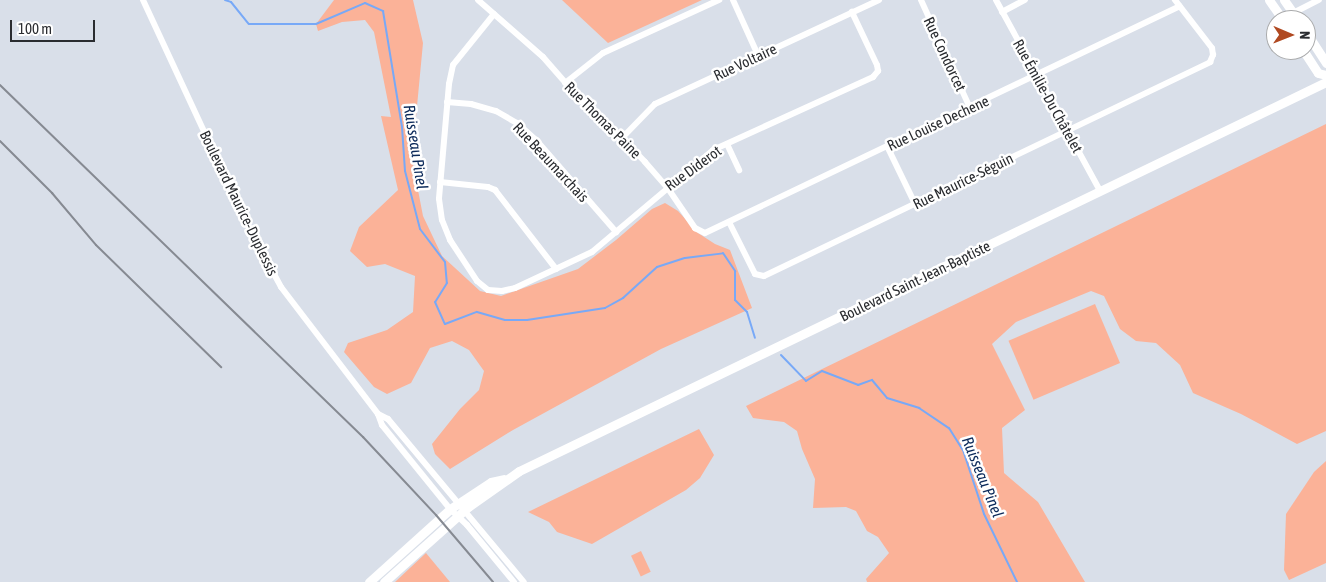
<!DOCTYPE html>
<meta charset="utf-8">
<style>
body{margin:0}
#map{position:relative;width:1326px;height:582px;overflow:hidden;background:#d9dfe9;font-family:"Asap Condensed",sans-serif}
div>[style]{position:absolute}
[style*='--x']{left:calc(var(--x)*1px);top:calc(var(--y)*1px);width:calc(var(--w)*1px);rotate:calc(var(--a)*1deg)}
.green>*{inset:0;background:#fbb298;transform-origin:0 0}
.stream>*{height:2px;margin:-1px;padding:0 1px;transform-origin:1px;border-radius:1px;background:#78a9f7}
.minor>*{height:6px;margin:-3px;padding:0 3px;transform-origin:3px;border-radius:3px;background:#fff}
.major>*{height:9px;margin:-4.5px;padding:0 4.5px;transform-origin:4.5px;border-radius:4.5px;background:#fff}
.rail>*{height:2px;margin:-1px;padding:0 1px;transform-origin:1px;border-radius:1px;background:#868a92}
span{translate:-50% -50%;white-space:nowrap;text-align:center;line-height:1.15;-webkit-text-stroke:5px #fff;paint-order:stroke}
.street-label{font-size:15px;color:#2a2c30}
.water-label{font-size:16px;color:#0c2a5a;font-style:italic}
.north{position:absolute;left:1266px;top:10px;width:50px;height:50px;box-sizing:border-box;background:#fff;border:1px solid #aaabac;border-radius:50%;rotate:91deg;font-size:14px;font-weight:700;line-height:20px;text-align:center;color:#2a2c30}
.north::after{content:'';display:block;margin:auto;width:18px;height:22px;background:#b04921;clip-path:polygon(50% 0,100% 100%,50% 72%,0 100%)}
.scale{position:absolute;left:10px;top:20px;width:85px;height:22px;box-sizing:border-box;border:2px solid #2a2c30;border-top:0;padding-left:6px;font-size:15px;line-height:18px;white-space:nowrap;color:#2a2c30;-webkit-text-stroke:4px #fff;paint-order:stroke}
</style>
<div id="map">
<div class="green">
<div style="clip-path:polygon(334px 0,413px 0,423px 43px,412px 159px,423px 216px,442px 256px,480px 291px,501px 296px,578px 269px,616px 240px,652px 209px,665px 203px,678px 211px,698px 233px,715px 244px,730px 250px,752px 308px,661px 349px,513px 430px,450px 469px,435px 454px,432px 444px,460px 409px,479px 390px,484px 371px,469px 350px,452px 341px,430px 348px,411px 383px,387px 394px,374px 387px,344px 352px,348px 343px,387px 330px,413px 312px,415px 276px,385px 264px,367px 267px,350px 251px,359px 227px,398px 190px,381px 116px,391px 117px,374px 32px,365px 20px,342px 22px,318px 31px,316px 24px)"></div>
<div style="clip-path:polygon(562px 0,702px 0,608px 43px)"></div>
<div style="clip-path:polygon(1326px 124px,1326px 431px,1297px 444px,1241px 414px,1193px 393px,1180px 365px,1156px 343px,1136px 341px,1120px 329px,1104px 296px,1091px 291px,1016px 322px,992px 344px,1025px 410px,1002px 428px,1004px 473px,1038px 502px,1085px 582px,867px 582px,866px 579px,889px 553px,878px 537px,867px 531px,856px 511px,846px 507px,813px 508px,815px 479px,802px 449px,797px 431px,784px 422px,753px 418px,746px 406px)"></div>
<div style="left:1095px;top:304px;width:64px;height:94px;rotate:67deg"></div>
<div style="clip-path:polygon(699px 429px,714px 455px,700px 478px,686px 490px,592px 544px,557px 532px,549px 522px,528px 512px)"></div>
<div style="clip-path:polygon(1326px 461px,1326px 563px,1289px 580px,1284px 570px,1286px 514px,1314px 472px)"></div>
<div style="left:641px;top:551px;width:23px;height:11px;rotate:65deg"></div>
<div style="clip-path:polygon(426px 553px,450px 582px,395px 582px)"></div>
</div>
<div class="stream">
<div style="--x:225;--y:0;--w:6;--a:18"></div>
<div style="--x:231;--y:2;--w:28;--a:51"></div>
<div style="--x:249;--y:24;--w:67;--a:0"></div>
<div style="--x:316;--y:24;--w:53;--a:-23.2"></div>
<div style="--x:365;--y:3;--w:20;--a:24"></div>
<div style="--x:383;--y:11;--w:118;--a:80.7"></div>
<div style="--x:402;--y:127;--w:44;--a:86.1"></div>
<div style="--x:405;--y:171;--w:60;--a:75.5"></div>
<div style="--x:420;--y:229;--w:41;--a:52.9"></div>
<div style="--x:445;--y:262;--w:21;--a:85"></div>
<div style="--x:447;--y:283;--w:22;--a:122"></div>
<div style="--x:435;--y:302;--w:24;--a:66"></div>
<div style="--x:445;--y:324;--w:34;--a:-21"></div>
<div style="--x:477;--y:312;--w:29;--a:16"></div>
<div style="--x:505;--y:320;--w:22;--a:0"></div>
<div style="--x:527;--y:320;--w:79;--a:-8.7"></div>
<div style="--x:605;--y:308;--w:21;--a:-29"></div>
<div style="--x:623;--y:298;--w:46;--a:-42.4"></div>
<div style="--x:657;--y:267;--w:29;--a:-18"></div>
<div style="--x:685;--y:258;--w:38;--a:-7"></div>
<div style="--x:723;--y:253;--w:22;--a:56"></div>
<div style="--x:735;--y:271;--w:29;--a:90"></div>
<div style="--x:735;--y:300;--w:17;--a:45"></div>
<div style="--x:747;--y:312;--w:27;--a:73"></div>
<div style="--x:781;--y:355;--w:36;--a:46"></div>
<div style="--x:806;--y:381;--w:19;--a:-32"></div>
<div style="--x:822;--y:371;--w:39;--a:21"></div>
<div style="--x:858;--y:385;--w:15;--a:-20"></div>
<div style="--x:872;--y:380;--w:23;--a:50"></div>
<div style="--x:887;--y:398;--w:34;--a:17"></div>
<div style="--x:919;--y:408;--w:36;--a:34"></div>
<div style="--x:949;--y:428;--w:26;--a:58"></div>
<div style="--x:963;--y:450;--w:67;--a:71.8"></div>
<div style="--x:984;--y:514;--w:76;--a:64.1"></div>
</div>
<div class="minor">
<div style="--x:143;--y:0;--w:247;--a:65.1"></div>
<div style="--x:247;--y:224;--w:72;--a:61.6"></div>
<div style="--x:281;--y:287;--w:160;--a:52.6"></div>
<div style="--x:378;--y:414;--w:12;--a:70"></div>
<div style="--x:382;--y:425;--w:108;--a:51"></div>
<div style="--x:450;--y:509;--w:23;--a:43"></div>
<div style="--x:467;--y:525;--w:74;--a:50.5"></div>
<div style="--x:478;--y:0;--w:86;--a:41.2"></div>
<div style="--x:543;--y:57;--w:74;--a:48.8"></div>
<div style="--x:592;--y:113;--w:39;--a:40"></div>
<div style="--x:622;--y:138;--w:33;--a:46"></div>
<div style="--x:645;--y:162;--w:33;--a:49"></div>
<div style="--x:667;--y:187;--w:50;--a:55.7"></div>
<div style="--x:695;--y:228;--w:11;--a:27"></div>
<div style="--x:705;--y:233;--w:526;--a:-25.54"></div>
<div style="--x:733;--y:0;--w:60;--a:65.6"></div>
<div style="--x:921;--y:0;--w:119;--a:65.6"></div>
<div style="--x:996;--y:0;--w:217;--a:61.4"></div>
<div style="--x:1002;--y:12;--w:26;--a:-28"></div>
<div style="--x:1293;--y:13;--w:29;--a:-27"></div>
<div style="--x:494;--y:14;--w:65;--a:128.8"></div>
<div style="--x:453;--y:65;--w:19;--a:102"></div>
<div style="--x:449;--y:84;--w:115;--a:95"></div>
<div style="--x:439;--y:199;--w:21;--a:82"></div>
<div style="--x:442;--y:220;--w:22;--a:68"></div>
<div style="--x:450;--y:240;--w:49;--a:56.6"></div>
<div style="--x:477;--y:281;--w:14;--a:39"></div>
<div style="--x:488;--y:290;--w:14;--a:4"></div>
<div style="--x:502;--y:291;--w:13;--a:-13"></div>
<div style="--x:515;--y:288;--w:85;--a:-25.1"></div>
<div style="--x:592;--y:252;--w:158;--a:-40.1"></div>
<div style="--x:713;--y:150;--w:176;--a:-24.5"></div>
<div style="--x:873;--y:77;--w:8;--a:-50"></div>
<div style="--x:878;--y:71;--w:6;--a:-99"></div>
<div style="--x:877;--y:65;--w:59;--a:-115.3"></div>
<div style="--x:565;--y:83;--w:48;--a:-38.3"></div>
<div style="--x:603;--y:53;--w:128;--a:-24.6"></div>
<div style="--x:447;--y:102;--w:24;--a:5"></div>
<div style="--x:471;--y:104;--w:26;--a:16"></div>
<div style="--x:496;--y:111;--w:24;--a:30"></div>
<div style="--x:517;--y:123;--w:27;--a:42"></div>
<div style="--x:537;--y:141;--w:121;--a:49"></div>
<div style="--x:622;--y:138;--w:47;--a:-45.9"></div>
<div style="--x:655;--y:104;--w:247;--a:-24.9"></div>
<div style="--x:727;--y:144;--w:29;--a:65"></div>
<div style="--x:887;--y:146;--w:64;--a:64.2"></div>
<div style="--x:440;--y:182;--w:48;--a:5.9"></div>
<div style="--x:488;--y:187;--w:8;--a:23"></div>
<div style="--x:495;--y:190;--w:100;--a:52.3"></div>
<div style="--x:729;--y:222;--w:58;--a:63.4"></div>
<div style="--x:755;--y:274;--w:9;--a:13"></div>
<div style="--x:764;--y:276;--w:495;--a:-25.6"></div>
<div style="--x:1210;--y:62;--w:8;--a:-67"></div>
<div style="--x:1213;--y:55;--w:7;--a:-98"></div>
<div style="--x:1212;--y:48;--w:61;--a:-127.6"></div>
<div style="--x:378;--y:414;--w:11;--a:27"></div>
<div style="--x:388;--y:419;--w:212;--a:50.2"></div>
</div>
<div class="major">
<div style="--x:1269;--y:0;--w:24;--a:55"></div>
<div style="--x:1284;--y:0;--w:24;--a:55"></div>
<div style="--x:1306;--y:32;--w:37;--a:57"></div>
<div style="--x:1303;--y:50;--w:27;--a:57"></div>
<div style="--x:1318;--y:73;--w:8;--a:14"></div>
<div style="--x:369;--y:582;--w:109;--a:-42"></div>
<div style="--x:450;--y:509;--w:49;--a:-33.4"></div>
<div style="--x:491;--y:482;--w:13;--a:-13"></div>
<div style="--x:384;--y:582;--w:113;--a:-41.8"></div>
<div style="--x:468;--y:507;--w:62;--a:-35.2"></div>
<div style="--x:519;--y:471;--w:896;--a:-25.74"></div>
</div>
<div class="rail">
<div style="--x:0;--y:85;--w:506;--a:44.12"></div>
<div style="--x:363;--y:437;--w:107;--a:46.9"></div>
<div style="--x:436;--y:515;--w:88;--a:49.6"></div>
<div style="--x:0;--y:141;--w:74;--a:45"></div>
<div style="--x:52;--y:193;--w:68;--a:49.8"></div>
<div style="--x:96;--y:245;--w:175;--a:44.3"></div>
</div>
<div class="street-label">
<span style="left:945px;top:54px;rotate:65deg">Rue Condorcet</span>
<span style="left:745px;top:62px;rotate:-25deg">Rue Voltaire</span>
<span style="left:1048px;top:96px;rotate:61deg">Rue Émilie-Du Châtelet</span>
<span style="left:603px;top:120px;rotate:45deg">Rue Thomas Paine</span>
<span style="left:938px;top:123px;rotate:-25deg">Rue Louise Dechene</span>
<span style="left:551px;top:162px;rotate:47deg">Rue Beaumarchais</span>
<span style="left:693px;top:168px;rotate:-36deg">Rue Diderot</span>
<span style="left:963px;top:181px;rotate:-26deg">Rue Maurice-Séguin</span>
<span style="left:239px;top:203px;rotate:64deg">Boulevard Maurice-Duplessis</span>
<span style="left:915px;top:281px;rotate:-26deg">Boulevard Saint-Jean-Baptiste</span>
</div>
<div class="water-label">
<span style="left:416px;top:147px;rotate:81deg">Ruisseau Pinel</span>
<span style="left:983px;top:477px;rotate:68deg">Ruisseau Pinel</span>
</div>
<div class="north">N</div>
<div class="scale">100 m</div>
</div>
